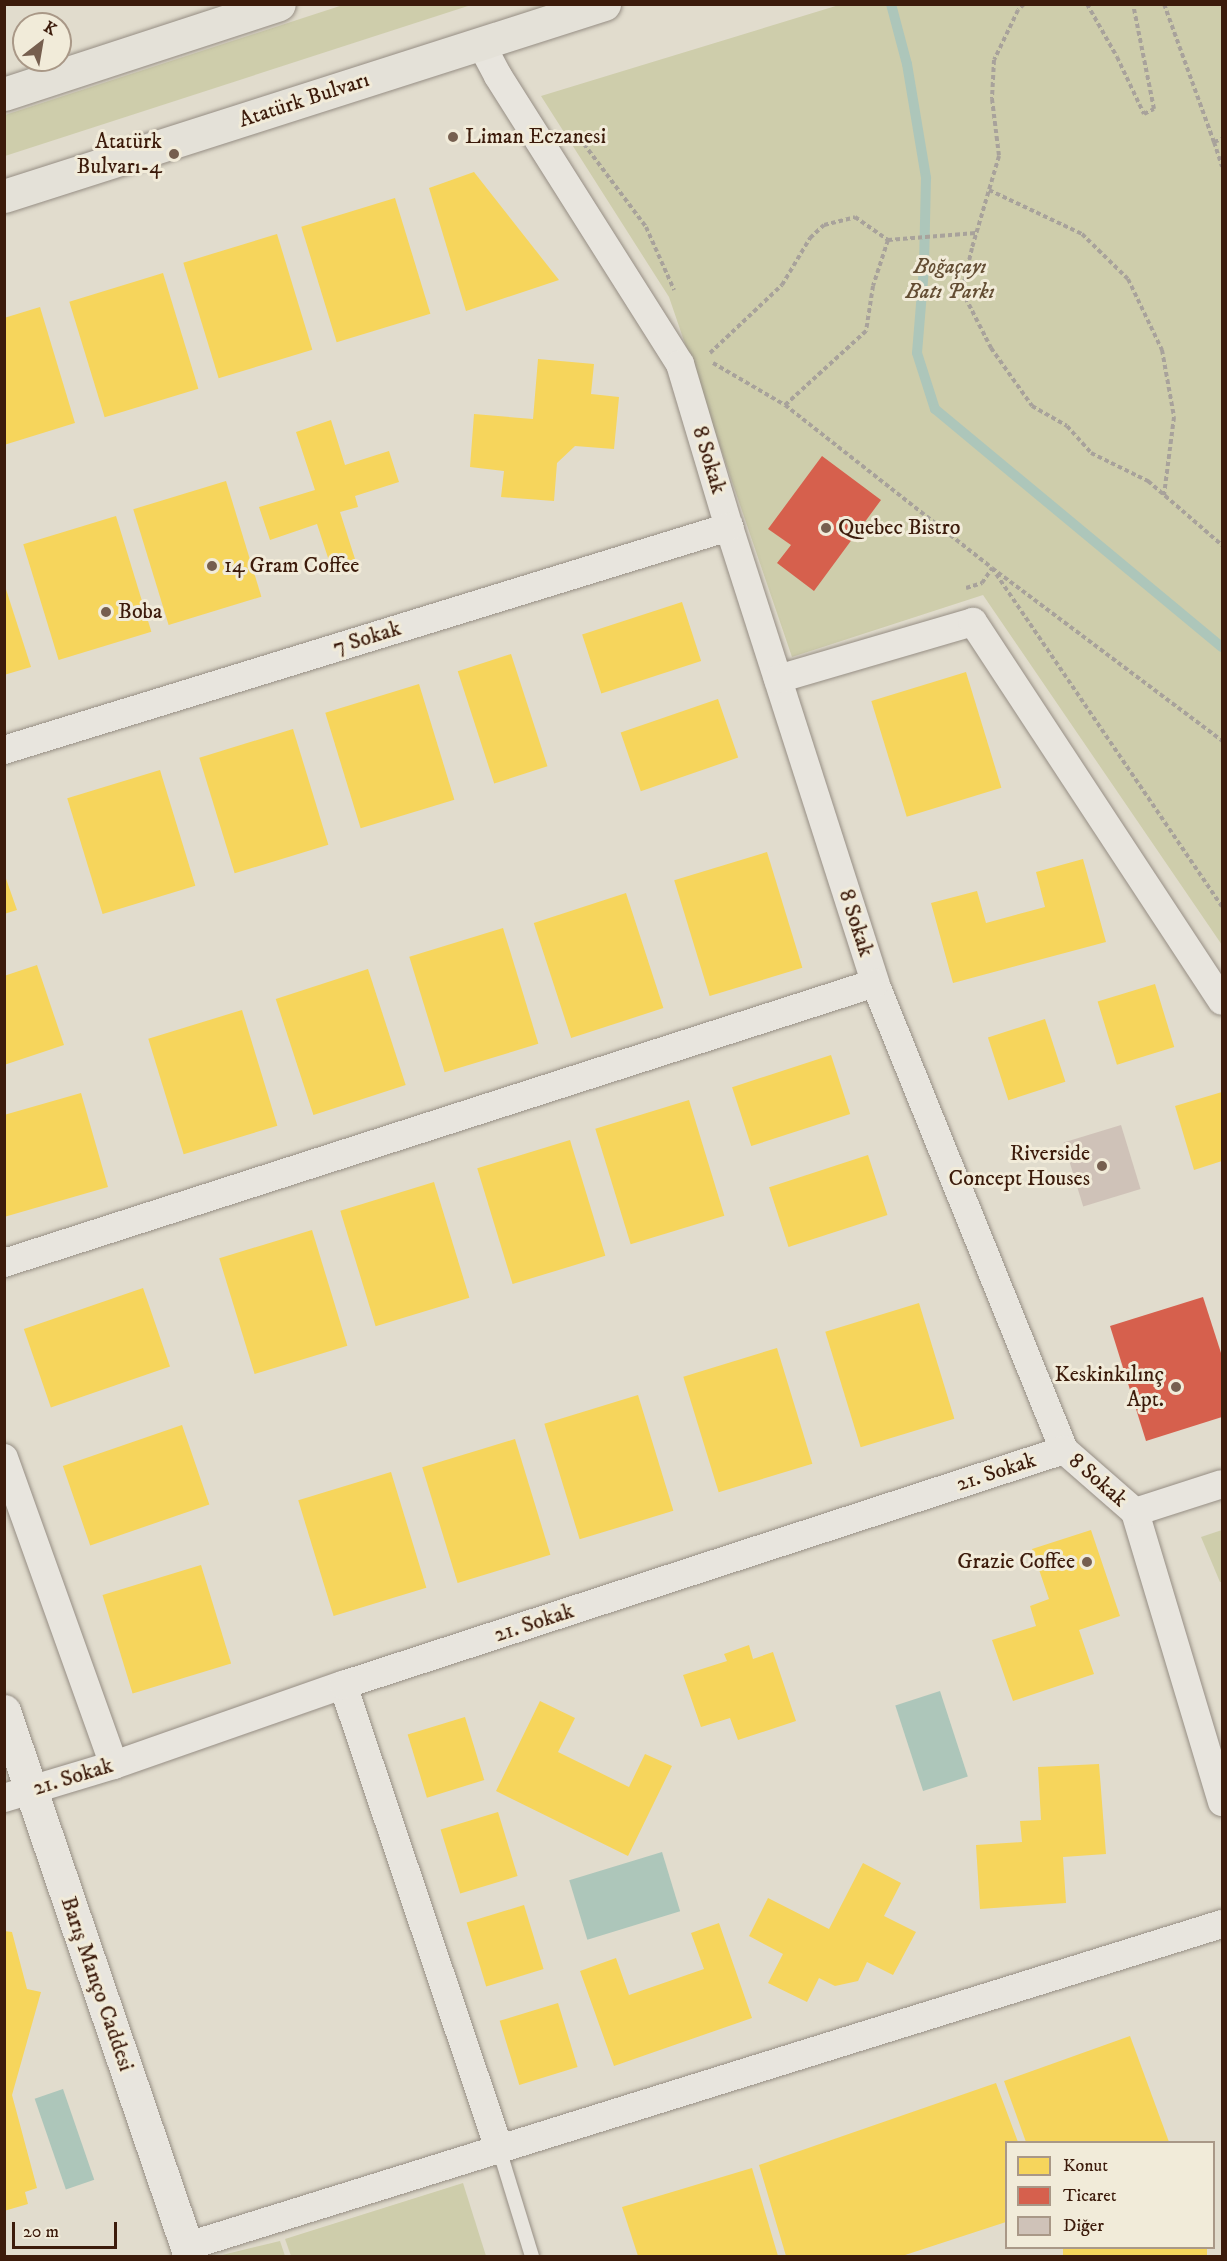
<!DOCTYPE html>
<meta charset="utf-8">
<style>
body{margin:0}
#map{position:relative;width:1227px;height:2261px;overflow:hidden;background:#e1dccd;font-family:"IM FELL DW Pica",serif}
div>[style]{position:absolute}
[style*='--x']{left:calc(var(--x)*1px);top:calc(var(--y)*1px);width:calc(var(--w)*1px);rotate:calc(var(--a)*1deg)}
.green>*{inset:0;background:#cecdab}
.water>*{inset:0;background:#adc6ba;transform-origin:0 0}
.homes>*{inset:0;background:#f6d55c;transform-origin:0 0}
.shops>*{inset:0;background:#d6604d}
.stream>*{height:10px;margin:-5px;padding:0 5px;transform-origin:5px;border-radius:5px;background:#adc6ba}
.building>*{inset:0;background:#cfc2b8;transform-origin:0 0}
.path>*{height:4px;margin-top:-2px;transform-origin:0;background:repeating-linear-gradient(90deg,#a8a29b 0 4.5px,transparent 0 7.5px)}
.roads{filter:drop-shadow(0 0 2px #968e84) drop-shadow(0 0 2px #968e84)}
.service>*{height:14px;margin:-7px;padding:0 7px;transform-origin:7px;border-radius:7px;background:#e8e5de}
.minor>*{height:28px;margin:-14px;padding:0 14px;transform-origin:14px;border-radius:14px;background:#e8e5de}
.tertiary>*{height:33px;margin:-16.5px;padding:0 16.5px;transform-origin:16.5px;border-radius:16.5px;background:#e8e5de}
.primary>*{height:33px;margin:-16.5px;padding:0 16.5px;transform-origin:16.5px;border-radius:16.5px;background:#e4e1d8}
.dots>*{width:16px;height:16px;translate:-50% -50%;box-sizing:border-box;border:3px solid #f1ebd9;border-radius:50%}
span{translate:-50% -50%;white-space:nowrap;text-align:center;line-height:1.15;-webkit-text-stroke:6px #f1ebd9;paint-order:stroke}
.street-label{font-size:22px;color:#3c1b0b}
.poi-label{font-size:22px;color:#3c1b0b}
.left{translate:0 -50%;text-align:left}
.right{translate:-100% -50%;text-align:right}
.park-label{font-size:22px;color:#634d33;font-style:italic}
.frame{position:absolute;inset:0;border:6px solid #3c1b0b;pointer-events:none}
.legend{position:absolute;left:1005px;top:2141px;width:210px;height:108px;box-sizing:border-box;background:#f1ebd9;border:2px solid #a99887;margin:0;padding:8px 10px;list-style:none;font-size:18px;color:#3c1b0b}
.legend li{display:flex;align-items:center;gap:12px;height:30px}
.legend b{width:30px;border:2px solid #a99887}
.north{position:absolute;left:12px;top:12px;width:60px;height:60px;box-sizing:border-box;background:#f1ebd9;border:2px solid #a99887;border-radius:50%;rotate:31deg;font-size:16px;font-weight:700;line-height:24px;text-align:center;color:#3c1b0b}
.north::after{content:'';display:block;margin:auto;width:21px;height:27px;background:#765f4f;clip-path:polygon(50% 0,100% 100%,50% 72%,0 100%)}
.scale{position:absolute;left:12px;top:2222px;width:105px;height:27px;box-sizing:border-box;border:3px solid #3c1b0b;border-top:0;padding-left:8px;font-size:18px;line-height:21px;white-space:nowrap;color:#3c1b0b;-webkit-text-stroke:4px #f1ebd9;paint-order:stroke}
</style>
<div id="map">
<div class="green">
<div style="clip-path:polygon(346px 4px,471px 5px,5px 156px,5px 115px)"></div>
<div style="clip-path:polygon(839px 5px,1222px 5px,1222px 945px,983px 595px,792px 657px,669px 297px,541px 96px)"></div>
<div style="clip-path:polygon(1222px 1530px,1222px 1582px,1220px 1582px,1201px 1537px)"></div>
<div style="clip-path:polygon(463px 2183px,486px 2256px,291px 2256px,285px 2239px)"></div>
<div style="clip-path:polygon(280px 2241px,285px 2256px,218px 2256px)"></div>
</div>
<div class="water">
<div style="left:940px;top:1691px;width:90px;height:47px;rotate:72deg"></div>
<div style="left:662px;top:1852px;width:62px;height:97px;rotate:73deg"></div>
<div style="left:63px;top:2089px;width:96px;height:30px;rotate:71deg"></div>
</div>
<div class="homes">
<div style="clip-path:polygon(474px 172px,559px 280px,466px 311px,429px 188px)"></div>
<div style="left:395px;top:198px;width:121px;height:98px;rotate:73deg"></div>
<div style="left:277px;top:234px;width:121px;height:98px;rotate:73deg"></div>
<div style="left:163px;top:273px;width:121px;height:98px;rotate:73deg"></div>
<div style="clip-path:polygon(40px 307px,75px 423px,4px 445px,4px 318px)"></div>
<div style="clip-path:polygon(538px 359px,594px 364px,591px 394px,619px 397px,614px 449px,575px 446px,557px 463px,554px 501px,501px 497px,504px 471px,470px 467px,474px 414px,533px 419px)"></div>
<div style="clip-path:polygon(331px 420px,345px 465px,389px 451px,399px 482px,355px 496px,358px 507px,340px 512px,355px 559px,331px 567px,317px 524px,270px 540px,259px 507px,315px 490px,296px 432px)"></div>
<div style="left:226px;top:481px;width:121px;height:97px;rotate:73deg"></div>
<div style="left:116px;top:516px;width:121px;height:97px;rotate:73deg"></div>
<div style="clip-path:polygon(4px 583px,31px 667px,4px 675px)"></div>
<div style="left:682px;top:602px;width:62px;height:105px;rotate:72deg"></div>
<div style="left:511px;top:654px;width:118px;height:56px;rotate:72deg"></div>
<div style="left:966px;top:672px;width:121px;height:99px;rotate:73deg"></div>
<div style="left:419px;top:684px;width:121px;height:98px;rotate:73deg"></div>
<div style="left:718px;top:699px;width:62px;height:103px;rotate:71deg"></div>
<div style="left:293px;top:729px;width:121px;height:98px;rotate:73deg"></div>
<div style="left:160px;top:770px;width:121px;height:97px;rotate:73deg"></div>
<div style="left:767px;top:852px;width:121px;height:97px;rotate:73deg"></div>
<div style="clip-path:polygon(1083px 859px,1106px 942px,953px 983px,931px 903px,977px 891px,986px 923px,1045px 907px,1036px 872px)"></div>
<div style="clip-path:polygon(4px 873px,17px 910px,4px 914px)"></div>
<div style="left:626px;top:893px;width:121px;height:97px;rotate:72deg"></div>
<div style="left:503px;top:928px;width:121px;height:98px;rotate:73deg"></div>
<div style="clip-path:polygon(37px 965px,64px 1045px,4px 1065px,4px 976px)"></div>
<div style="left:368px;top:969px;width:122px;height:97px;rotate:72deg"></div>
<div style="left:1155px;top:984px;width:66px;height:60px;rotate:73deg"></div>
<div style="left:242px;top:1010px;width:121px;height:98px;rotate:73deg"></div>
<div style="left:1045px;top:1019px;width:66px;height:60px;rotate:72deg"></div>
<div style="left:831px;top:1055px;width:62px;height:104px;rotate:72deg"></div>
<div style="clip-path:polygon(1222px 1092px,1222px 1161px,1194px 1170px,1175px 1106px)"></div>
<div style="clip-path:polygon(81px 1093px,108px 1187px,4px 1217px,4px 1115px)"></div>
<div style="left:689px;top:1100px;width:121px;height:98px;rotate:73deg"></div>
<div style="left:570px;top:1140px;width:121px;height:97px;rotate:73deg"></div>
<div style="left:868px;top:1155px;width:63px;height:104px;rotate:72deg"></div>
<div style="left:434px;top:1182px;width:121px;height:98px;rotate:73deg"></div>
<div style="left:312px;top:1230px;width:121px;height:97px;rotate:73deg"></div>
<div style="left:143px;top:1288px;width:83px;height:126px;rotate:71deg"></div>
<div style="left:919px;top:1303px;width:121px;height:98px;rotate:73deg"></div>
<div style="left:777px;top:1348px;width:121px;height:98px;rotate:73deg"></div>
<div style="left:638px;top:1395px;width:121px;height:98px;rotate:73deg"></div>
<div style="left:182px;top:1425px;width:84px;height:126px;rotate:71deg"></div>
<div style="left:515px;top:1439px;width:121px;height:97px;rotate:73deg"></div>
<div style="left:391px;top:1472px;width:121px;height:97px;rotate:73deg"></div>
<div style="clip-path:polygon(1091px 1530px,1120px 1616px,1079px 1630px,1094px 1674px,1013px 1701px,992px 1640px,1036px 1626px,1030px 1606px,1049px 1599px,1032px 1549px)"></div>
<div style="left:201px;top:1565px;width:103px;height:103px;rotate:73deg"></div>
<div style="clip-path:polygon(749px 1645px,753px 1659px,773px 1652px,796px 1721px,738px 1740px,730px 1718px,701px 1727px,683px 1675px,727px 1661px,724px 1654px)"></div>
<div style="clip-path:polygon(540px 1701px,575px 1718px,558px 1752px,629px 1787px,645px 1754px,672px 1766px,628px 1856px,496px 1791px)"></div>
<div style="left:465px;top:1717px;width:66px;height:60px;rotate:73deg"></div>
<div style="clip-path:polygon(1099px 1764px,1106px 1854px,1063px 1857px,1066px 1903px,980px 1909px,976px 1845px,1022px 1842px,1020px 1821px,1041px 1820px,1038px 1767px)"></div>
<div style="left:498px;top:1812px;width:67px;height:60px;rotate:73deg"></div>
<div style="clip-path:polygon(863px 1863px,901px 1883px,884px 1916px,916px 1932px,893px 1975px,867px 1962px,858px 1981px,835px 1986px,819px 1978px,807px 2002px,768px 1983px,783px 1954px,749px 1936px,768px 1898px,829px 1929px)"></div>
<div style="left:524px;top:1905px;width:67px;height:60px;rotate:73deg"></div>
<div style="clip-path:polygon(719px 1923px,752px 2018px,614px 2066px,580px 1971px,616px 1958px,629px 1995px,704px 1969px,691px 1933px)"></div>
<div style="clip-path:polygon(4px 1931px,12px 1932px,27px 1989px,41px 1992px,12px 2095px,37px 2188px,25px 2192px,28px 2204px,4px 2211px)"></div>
<div style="left:558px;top:2003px;width:67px;height:61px;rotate:73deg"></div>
<div style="clip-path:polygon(1130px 2036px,1169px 2142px,1026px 2142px,1004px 2081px)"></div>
<div style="clip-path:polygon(996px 2083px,1018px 2142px,1006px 2142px,1006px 2222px,902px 2256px,786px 2256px,759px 2165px)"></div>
<div style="clip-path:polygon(752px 2168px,778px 2256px,638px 2256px,622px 2207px)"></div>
<div style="left:1063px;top:2248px;width:144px;height:9px"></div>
</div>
<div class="shops">
<div style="clip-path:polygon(822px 456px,881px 500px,814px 591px,777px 563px,791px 545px,768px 529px)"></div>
<div style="clip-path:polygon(1203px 1297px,1222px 1356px,1222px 1417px,1146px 1441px,1110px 1326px)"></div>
</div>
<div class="stream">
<div style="--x:891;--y:4;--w:62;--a:75.1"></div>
<div style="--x:907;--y:64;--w:116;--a:80.5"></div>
<div style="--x:926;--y:178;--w:90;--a:91.3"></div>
<div style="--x:924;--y:268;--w:85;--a:94.7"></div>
<div style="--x:917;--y:353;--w:59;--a:72.2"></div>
<div style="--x:935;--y:409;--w:373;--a:39.7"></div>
</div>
<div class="building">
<div style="left:1121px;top:1125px;width:67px;height:60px;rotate:73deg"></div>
</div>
<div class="path">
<div style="--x:1024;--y:4;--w:8;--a:135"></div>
<div style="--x:1018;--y:10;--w:55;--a:115.6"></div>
<div style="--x:994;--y:60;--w:39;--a:93"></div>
<div style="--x:992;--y:99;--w:57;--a:83"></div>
<div style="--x:999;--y:156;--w:96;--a:106.4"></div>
<div style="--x:972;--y:248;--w:44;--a:103.1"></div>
<div style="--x:962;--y:291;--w:64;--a:63"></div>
<div style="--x:991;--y:348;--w:71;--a:54.7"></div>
<div style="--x:1032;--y:406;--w:40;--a:29.7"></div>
<div style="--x:1067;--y:426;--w:36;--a:48"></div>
<div style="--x:1091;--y:453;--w:64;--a:26.2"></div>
<div style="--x:1148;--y:481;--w:98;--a:40.9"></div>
<div style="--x:1087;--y:4;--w:61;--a:60.5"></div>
<div style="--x:1117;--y:57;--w:63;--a:64.7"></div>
<div style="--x:1144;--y:114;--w:11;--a:-27"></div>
<div style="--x:1154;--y:109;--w:107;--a:-101.3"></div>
<div style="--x:1164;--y:4;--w:147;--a:70.1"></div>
<div style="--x:1214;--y:142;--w:9;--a:-21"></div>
<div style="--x:575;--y:132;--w:119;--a:53.2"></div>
<div style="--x:646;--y:227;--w:69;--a:66"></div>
<div style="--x:1214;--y:142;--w:26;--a:72"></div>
<div style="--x:989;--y:190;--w:103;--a:25.3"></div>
<div style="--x:1082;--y:234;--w:64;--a:44.4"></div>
<div style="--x:1128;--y:279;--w:79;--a:64.4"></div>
<div style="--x:1162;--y:350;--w:68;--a:79.8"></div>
<div style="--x:1174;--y:417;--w:79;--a:97.3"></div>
<div style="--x:888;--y:240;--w:88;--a:-4.5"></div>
<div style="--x:710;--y:353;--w:99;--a:-43.4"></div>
<div style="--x:782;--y:285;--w:55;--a:-59.2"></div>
<div style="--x:810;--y:238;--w:19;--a:-43"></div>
<div style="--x:824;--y:225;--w:32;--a:-14"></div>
<div style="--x:855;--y:217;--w:40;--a:34.9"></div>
<div style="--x:888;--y:240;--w:48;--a:108.1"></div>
<div style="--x:873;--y:286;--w:46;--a:98.8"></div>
<div style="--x:866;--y:331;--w:110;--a:137.6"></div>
<div style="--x:713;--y:363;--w:83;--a:30.3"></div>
<div style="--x:785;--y:405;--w:263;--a:38.2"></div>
<div style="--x:992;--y:568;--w:288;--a:36.9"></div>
<div style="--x:966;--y:588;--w:17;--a:-17"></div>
<div style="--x:982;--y:583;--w:18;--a:-56"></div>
<div style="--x:992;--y:568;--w:409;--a:55.8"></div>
</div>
<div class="roads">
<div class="service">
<div style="--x:499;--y:2149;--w:112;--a:72.9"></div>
</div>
<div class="minor">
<div style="--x:481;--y:44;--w:36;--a:62"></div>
<div style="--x:498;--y:76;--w:341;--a:57.7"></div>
<div style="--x:680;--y:364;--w:170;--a:73.3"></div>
<div style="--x:729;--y:527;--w:479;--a:72.2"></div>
<div style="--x:875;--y:983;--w:504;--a:67.97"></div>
<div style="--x:1064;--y:1450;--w:94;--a:41.1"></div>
<div style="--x:1135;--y:1512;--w:303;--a:73.3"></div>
<div style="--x:778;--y:679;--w:203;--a:-16.3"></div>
<div style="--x:973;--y:622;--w:453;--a:56.7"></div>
<div style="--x:4;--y:750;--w:759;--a:-17.1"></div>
<div style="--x:4;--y:1263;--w:915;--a:-17.82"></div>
<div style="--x:4;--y:1458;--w:326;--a:70.3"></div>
<div style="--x:1135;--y:1512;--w:91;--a:-17.8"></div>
<div style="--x:343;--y:1685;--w:490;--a:71.4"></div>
<div style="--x:4;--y:1798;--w:115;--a:-16.7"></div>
<div style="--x:114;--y:1765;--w:243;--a:-19.3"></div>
<div style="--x:343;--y:1685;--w:758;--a:-18.05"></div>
<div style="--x:188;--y:2246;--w:1083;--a:-17.3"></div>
</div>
<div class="tertiary">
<div style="--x:4;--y:1711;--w:576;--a:71.16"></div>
</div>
<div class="primary">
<div style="--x:4;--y:94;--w:289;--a:-18.1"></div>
<div style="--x:4;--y:196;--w:630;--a:-17.74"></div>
</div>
</div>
<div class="dots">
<div style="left:453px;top:137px;background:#765f4f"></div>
<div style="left:174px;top:154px;background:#765f4f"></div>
<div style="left:826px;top:528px;background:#765f4f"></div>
<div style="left:212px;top:566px;background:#765f4f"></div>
<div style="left:106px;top:612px;background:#765f4f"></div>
<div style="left:1102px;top:1166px;background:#765f4f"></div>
<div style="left:1176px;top:1387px;background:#765f4f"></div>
<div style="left:1087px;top:1562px;background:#765f4f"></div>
</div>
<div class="street-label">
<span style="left:304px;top:100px;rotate:-18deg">Atatürk Bulvarı</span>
<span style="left:709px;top:460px;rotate:73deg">8 Sokak</span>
<span style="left:367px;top:638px;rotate:-17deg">7 Sokak</span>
<span style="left:856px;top:923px;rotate:72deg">8 Sokak</span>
<span style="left:996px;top:1472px;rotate:-18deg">21. Sokak</span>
<span style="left:1098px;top:1480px;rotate:41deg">8 Sokak</span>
<span style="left:534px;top:1623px;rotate:-18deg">21. Sokak</span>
<span style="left:73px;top:1777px;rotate:-17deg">21. Sokak</span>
<span style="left:97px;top:1984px;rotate:71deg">Barış Manço Caddesi</span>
</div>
<div class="poi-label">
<span class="left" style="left:465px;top:137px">Liman Eczanesi</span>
<span class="right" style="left:162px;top:154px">Atatürk<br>Bulvarı-4</span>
<span class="left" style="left:838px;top:528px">Quebec Bistro</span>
<span class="left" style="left:224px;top:566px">14 Gram Coffee</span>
<span class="left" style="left:118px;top:612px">Boba</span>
<span class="right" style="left:1090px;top:1166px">Riverside<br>Concept Houses</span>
<span class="right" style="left:1164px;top:1387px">Keskinkılınç<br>Apt.</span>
<span class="right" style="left:1075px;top:1562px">Grazie Coffee</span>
</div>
<div class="park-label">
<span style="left:950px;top:279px">Boğaçayı<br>Batı Parkı</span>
</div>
<div class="frame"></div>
<ul class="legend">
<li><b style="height:16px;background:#f6d55c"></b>Konut</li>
<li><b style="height:16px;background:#d6604d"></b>Ticaret</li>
<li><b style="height:16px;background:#cfc2b8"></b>Diğer</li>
</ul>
<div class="north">K</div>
<div class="scale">20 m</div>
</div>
